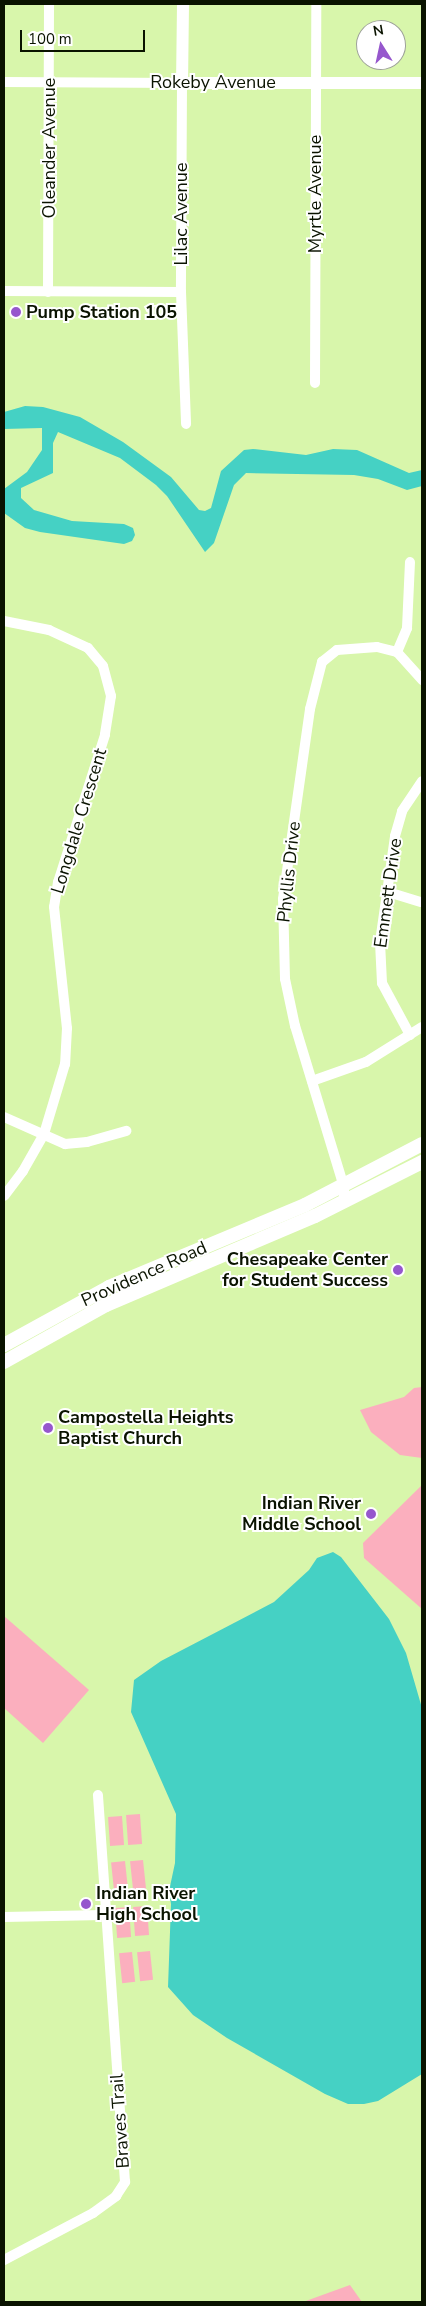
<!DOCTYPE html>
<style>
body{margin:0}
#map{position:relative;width:426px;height:2306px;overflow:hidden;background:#d8f6ab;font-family:"Nunito Sans",sans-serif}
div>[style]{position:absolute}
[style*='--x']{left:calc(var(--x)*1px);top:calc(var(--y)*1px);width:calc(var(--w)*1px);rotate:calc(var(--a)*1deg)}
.green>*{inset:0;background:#fbafbe;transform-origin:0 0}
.water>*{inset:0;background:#45d1c4}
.minor>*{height:10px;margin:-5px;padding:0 5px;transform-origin:5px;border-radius:5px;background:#fff}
.tertiary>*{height:12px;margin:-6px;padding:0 6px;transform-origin:6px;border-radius:6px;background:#fff}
.secondary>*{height:14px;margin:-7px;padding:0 7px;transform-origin:7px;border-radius:7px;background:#fff}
.dots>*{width:14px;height:14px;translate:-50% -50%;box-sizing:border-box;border:2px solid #fff;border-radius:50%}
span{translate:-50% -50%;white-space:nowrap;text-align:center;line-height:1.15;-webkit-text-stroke:4px #fff;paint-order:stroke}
.street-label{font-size:18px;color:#0a1300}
.poi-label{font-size:18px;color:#0a1300;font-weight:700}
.left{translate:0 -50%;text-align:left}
.right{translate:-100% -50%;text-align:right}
.frame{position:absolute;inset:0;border:5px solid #0a1300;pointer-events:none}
.north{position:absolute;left:356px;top:20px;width:50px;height:50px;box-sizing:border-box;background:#fff;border:1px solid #9da199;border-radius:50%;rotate:350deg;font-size:14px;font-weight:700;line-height:20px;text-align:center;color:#0a1300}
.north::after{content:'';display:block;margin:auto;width:18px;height:22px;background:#9657cd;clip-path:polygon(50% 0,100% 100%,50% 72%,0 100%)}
.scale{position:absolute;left:20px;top:30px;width:125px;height:22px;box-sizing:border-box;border:2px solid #0a1300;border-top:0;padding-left:6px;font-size:15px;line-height:18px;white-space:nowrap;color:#0a1300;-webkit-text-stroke:4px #fff;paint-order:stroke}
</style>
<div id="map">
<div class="green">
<div style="clip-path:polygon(422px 1387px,422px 1458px,400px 1455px,371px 1432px,360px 1410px,404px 1397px,414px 1388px)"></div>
<div style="clip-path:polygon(422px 1485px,422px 1609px,364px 1558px,363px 1543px)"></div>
<div style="clip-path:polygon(4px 1616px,89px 1690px,43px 1743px,4px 1708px)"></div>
<div style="left:140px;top:1814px;width:30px;height:14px;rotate:86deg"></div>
<div style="left:122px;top:1816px;width:29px;height:14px;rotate:86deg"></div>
<div style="left:143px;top:1860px;width:29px;height:13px;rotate:84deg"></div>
<div style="left:125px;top:1861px;width:29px;height:14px;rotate:84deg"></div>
<div style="left:147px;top:1906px;width:29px;height:14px;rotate:86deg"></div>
<div style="left:129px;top:1907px;width:30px;height:14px;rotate:86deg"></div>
<div style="left:150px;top:1951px;width:29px;height:13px;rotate:84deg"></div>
<div style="left:132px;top:1952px;width:30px;height:13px;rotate:84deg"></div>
<div style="clip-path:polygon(350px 2285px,362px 2302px,303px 2302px)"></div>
</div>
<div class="water">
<div style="clip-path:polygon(25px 406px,43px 407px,80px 417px,123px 442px,171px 477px,199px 510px,205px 511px,211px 508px,221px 471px,244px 450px,253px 449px,306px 455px,333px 449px,357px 450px,409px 473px,422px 470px,422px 486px,407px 490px,378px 479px,354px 475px,246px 473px,234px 485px,214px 543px,205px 552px,167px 496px,156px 485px,120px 458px,58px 432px,53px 443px,53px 473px,21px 488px,21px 498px,34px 510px,72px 521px,124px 524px,133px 528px,135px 535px,132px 541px,124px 544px,40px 532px,25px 528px,4px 513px,4px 489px,27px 472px,42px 450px,42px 428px,4px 429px,4px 412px)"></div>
<div style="clip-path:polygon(333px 1552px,341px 1557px,389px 1619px,406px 1653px,422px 1708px,422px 2074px,378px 2101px,364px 2104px,348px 2104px,325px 2094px,227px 2038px,193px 2015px,168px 1987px,171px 1904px,169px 1891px,175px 1863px,176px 1814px,131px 1712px,134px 1680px,161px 1661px,274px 1602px,309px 1570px,317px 1558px)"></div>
</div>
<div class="minor">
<div style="--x:4;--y:82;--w:178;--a:0.3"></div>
<div style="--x:182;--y:83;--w:209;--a:90.3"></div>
<div style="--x:181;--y:292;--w:132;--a:87.8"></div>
<div style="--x:4;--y:291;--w:177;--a:0.3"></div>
<div style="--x:48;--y:292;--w:288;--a:-89.8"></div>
<div style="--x:315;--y:383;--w:379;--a:-89.8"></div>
<div style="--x:4;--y:621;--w:46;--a:11.3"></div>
<div style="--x:49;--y:630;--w:43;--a:24.8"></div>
<div style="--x:88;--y:648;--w:23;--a:50"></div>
<div style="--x:103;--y:666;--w:31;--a:75"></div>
<div style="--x:111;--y:696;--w:39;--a:99"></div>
<div style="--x:105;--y:735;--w:154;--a:107.7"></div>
<div style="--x:58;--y:882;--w:25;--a:99"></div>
<div style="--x:54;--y:907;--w:122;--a:83.9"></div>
<div style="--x:67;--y:1028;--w:36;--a:93"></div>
<div style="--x:65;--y:1064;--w:73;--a:106.7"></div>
<div style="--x:44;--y:1134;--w:43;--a:119.6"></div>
<div style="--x:23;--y:1171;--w:31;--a:127"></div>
<div style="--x:397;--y:652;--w:26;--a:-67"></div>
<div style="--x:407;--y:628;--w:66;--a:-87.4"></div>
<div style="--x:388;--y:892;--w:34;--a:17"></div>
<div style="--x:410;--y:1035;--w:59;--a:-118.3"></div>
<div style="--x:382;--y:983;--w:41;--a:-92.8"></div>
<div style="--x:380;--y:942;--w:107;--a:-81.9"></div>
<div style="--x:395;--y:836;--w:26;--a:-74"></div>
<div style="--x:402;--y:811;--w:36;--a:-56"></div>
<div style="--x:312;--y:1081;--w:57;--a:-19.4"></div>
<div style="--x:366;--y:1062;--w:66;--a:-32"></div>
<div style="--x:4;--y:1117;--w:67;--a:23.9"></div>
<div style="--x:65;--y:1144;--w:22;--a:-5"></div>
<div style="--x:87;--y:1142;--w:41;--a:-15.8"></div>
<div style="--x:344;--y:1203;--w:16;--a:-90"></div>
<div style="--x:344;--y:1187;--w:168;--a:-106.9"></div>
<div style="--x:295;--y:1026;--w:48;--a:-102"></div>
<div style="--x:285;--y:979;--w:80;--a:-91.4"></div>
<div style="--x:283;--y:899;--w:192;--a:-81.9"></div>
<div style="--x:310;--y:709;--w:49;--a:-75.7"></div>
<div style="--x:322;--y:662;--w:19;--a:-39"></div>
<div style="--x:337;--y:650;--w:40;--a:-4.3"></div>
<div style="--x:377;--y:647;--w:21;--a:14"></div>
<div style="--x:397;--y:652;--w:38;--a:48"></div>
<div style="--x:4;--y:1917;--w:100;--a:-1.1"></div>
<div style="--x:4;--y:2260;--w:101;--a:-27.8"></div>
<div style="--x:93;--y:2213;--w:29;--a:-36"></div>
<div style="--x:116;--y:2196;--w:17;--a:-57"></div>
<div style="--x:125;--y:2182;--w:388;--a:-94"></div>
</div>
<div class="tertiary">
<div style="--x:183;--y:4;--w:79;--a:90.7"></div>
<div style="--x:182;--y:83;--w:240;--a:0"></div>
</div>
<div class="secondary">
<div style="--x:4;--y:1345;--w:120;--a:-28.9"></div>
<div style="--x:109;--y:1287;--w:212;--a:-22.7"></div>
<div style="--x:305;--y:1205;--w:132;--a:-27.5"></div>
<div style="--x:4;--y:1362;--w:117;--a:-29.2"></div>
<div style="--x:106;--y:1305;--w:227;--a:-23.1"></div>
<div style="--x:315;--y:1216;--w:120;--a:-26.8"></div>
</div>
<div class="dots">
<div style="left:16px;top:312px;background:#9657cd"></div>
<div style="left:398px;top:1270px;background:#9657cd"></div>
<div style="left:48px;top:1428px;background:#9657cd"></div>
<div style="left:371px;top:1514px;background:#9657cd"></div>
<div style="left:86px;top:1904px;background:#9657cd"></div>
</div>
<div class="street-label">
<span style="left:213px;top:82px">Rokeby Avenue</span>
<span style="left:49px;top:148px;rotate:-90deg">Oleander Avenue</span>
<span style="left:315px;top:194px;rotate:-90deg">Myrtle Avenue</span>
<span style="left:181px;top:214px;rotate:-90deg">Lilac Avenue</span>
<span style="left:79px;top:821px;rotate:-73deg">Longdale Crescent</span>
<span style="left:289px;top:872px;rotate:-84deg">Phyllis Drive</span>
<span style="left:388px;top:893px;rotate:-82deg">Emmett Drive</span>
<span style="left:144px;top:1274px;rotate:-24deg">Providence Road</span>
<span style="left:120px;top:2121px;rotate:-94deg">Braves Trail</span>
</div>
<div class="poi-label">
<span class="left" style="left:26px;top:312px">Pump Station 105</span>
<span class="right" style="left:388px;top:1270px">Chesapeake Center<br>for Student Success</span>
<span class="left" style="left:58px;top:1428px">Campostella Heights<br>Baptist Church</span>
<span class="right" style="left:361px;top:1514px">Indian River<br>Middle School</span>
<span class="left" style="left:96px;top:1904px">Indian River<br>High School</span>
</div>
<div class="frame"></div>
<div class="north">N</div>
<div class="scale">100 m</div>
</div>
